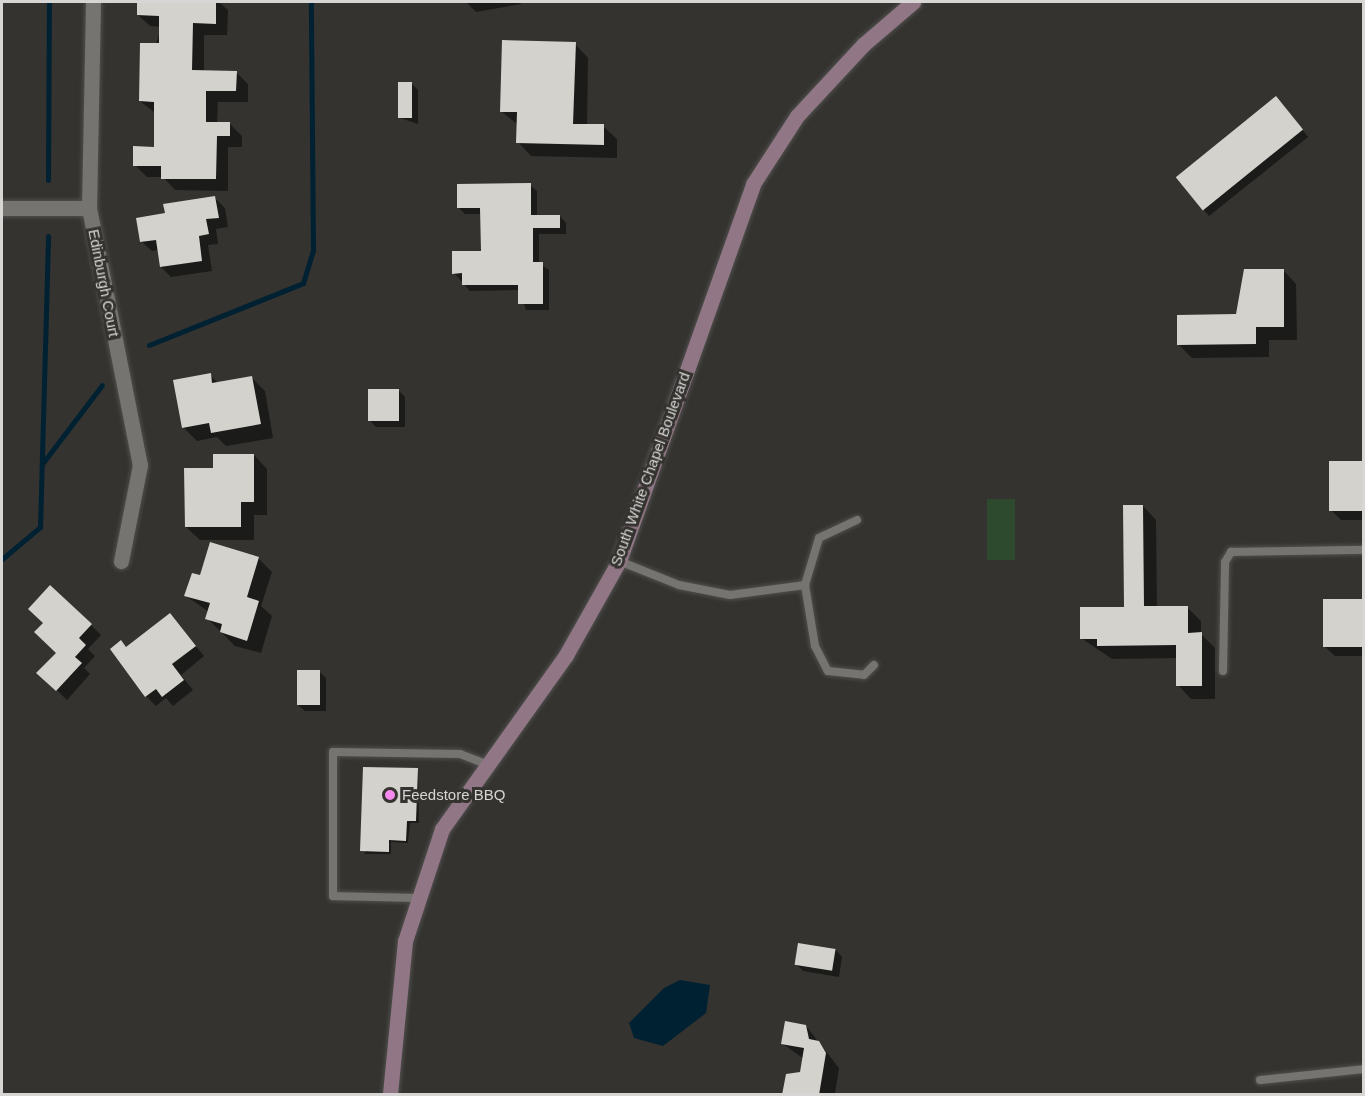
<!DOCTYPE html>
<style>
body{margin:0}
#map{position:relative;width:1365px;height:1096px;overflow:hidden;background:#343330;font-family:Helvetica,sans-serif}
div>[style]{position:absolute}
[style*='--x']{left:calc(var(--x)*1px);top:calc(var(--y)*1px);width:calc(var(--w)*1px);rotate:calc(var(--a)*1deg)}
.green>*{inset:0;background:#2e4a2e;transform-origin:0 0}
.water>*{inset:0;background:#002132}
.shadow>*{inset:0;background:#0007}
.stream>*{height:5px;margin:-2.5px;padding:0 2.5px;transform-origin:2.5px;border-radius:2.5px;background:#002132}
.building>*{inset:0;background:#d3d2cd;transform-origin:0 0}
.roads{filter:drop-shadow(0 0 2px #504f4d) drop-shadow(0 0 2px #504f4d)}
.lane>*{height:8px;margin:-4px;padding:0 4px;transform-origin:4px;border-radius:4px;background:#757470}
.street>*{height:15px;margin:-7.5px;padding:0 7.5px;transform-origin:7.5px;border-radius:7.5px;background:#757470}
.secondary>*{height:15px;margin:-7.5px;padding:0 7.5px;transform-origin:7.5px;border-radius:7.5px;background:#917785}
.dots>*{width:16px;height:16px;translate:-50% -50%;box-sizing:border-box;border:3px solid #343330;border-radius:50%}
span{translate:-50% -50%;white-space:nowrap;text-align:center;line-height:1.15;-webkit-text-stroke:6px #343330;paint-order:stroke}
.street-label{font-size:15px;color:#d7d6d4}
.poi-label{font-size:15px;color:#d7d6d4}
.left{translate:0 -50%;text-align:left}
.frame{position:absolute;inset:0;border:3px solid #d7d6d4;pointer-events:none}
</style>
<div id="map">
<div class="green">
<div style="left:987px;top:499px;width:28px;height:61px"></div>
</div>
<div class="water">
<div style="clip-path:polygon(680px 980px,710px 985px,706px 1013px,663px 1046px,634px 1038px,629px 1023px,664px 988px)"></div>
</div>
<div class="shadow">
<div style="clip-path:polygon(139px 2px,219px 2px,228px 10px,227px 35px,204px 35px,204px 72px,236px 72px,248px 84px,248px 102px,218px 102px,217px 124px,230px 124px,242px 136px,242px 147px,228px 147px,228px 191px,175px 190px,163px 177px,147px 177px,135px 165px,155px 148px,155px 113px,140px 101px,161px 27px,150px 26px,138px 15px)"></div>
<div style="clip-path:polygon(466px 2px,521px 2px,521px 4px,476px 12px)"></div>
<div style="clip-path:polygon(575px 44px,588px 58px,587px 126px,603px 126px,617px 139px,617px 158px,531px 156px,518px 142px,518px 125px,501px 111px)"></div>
<div style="clip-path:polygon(411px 83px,418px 90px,418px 124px,400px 118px)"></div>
<div style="clip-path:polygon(1283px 105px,1308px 137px,1209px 216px,1203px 209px)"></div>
<div style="clip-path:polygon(530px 185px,537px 191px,537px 216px,560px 216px,566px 223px,566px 234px,539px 234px,539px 263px,549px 270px,549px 310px,526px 310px,520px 290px,470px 291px,454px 273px,482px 252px,482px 214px,465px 214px,458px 207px)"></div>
<div style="clip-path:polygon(215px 198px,225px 208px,228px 227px,216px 229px,218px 244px,208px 245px,212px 271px,171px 277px,161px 267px,159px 250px,152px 251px,141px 241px,166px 215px)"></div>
<div style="clip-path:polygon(1283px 270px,1296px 284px,1297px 340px,1269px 340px,1269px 357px,1192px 358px,1178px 344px,1237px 316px)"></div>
<div style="clip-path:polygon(210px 375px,219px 384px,252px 378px,265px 391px,273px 438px,226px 446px,217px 437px,197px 441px,183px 427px)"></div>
<div style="clip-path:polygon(398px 390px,405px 397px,405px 427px,376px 427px,370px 421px)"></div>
<div style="clip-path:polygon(254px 455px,267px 469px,267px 515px,254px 515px,254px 540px,200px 540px,186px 527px,215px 470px)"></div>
<div style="clip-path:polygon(1364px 463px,1364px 520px,1341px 520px,1331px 510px)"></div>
<div style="clip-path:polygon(1143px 506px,1156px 520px,1157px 608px,1187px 607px,1201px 621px,1201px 634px,1215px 648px,1215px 699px,1191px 699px,1178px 685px,1178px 658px,1112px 659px,1081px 638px,1125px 608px)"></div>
<div style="clip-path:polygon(258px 558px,272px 572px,261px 606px,272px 616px,261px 653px,235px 646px,207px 618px,209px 612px,186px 596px)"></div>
<div style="clip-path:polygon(1364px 600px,1364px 656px,1335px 656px,1324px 646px)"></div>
<div style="clip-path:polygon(170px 615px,204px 656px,181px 675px,193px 690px,173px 706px,166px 698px,156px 706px,146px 696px,127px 648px)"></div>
<div style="clip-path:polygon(91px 625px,101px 635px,88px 649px,95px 656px,84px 668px,90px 674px,67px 700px,39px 673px)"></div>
<div style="clip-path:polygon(319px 671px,326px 678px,326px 711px,305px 711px,298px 705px)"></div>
<div style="clip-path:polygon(418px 770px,419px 823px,410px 823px,408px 843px,391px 842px,391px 854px,364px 854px)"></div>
<div style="clip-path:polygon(836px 950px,842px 957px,839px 977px,803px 971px,796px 964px)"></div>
<div style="clip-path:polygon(806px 1026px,839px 1068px,835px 1094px,783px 1094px,801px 1073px,804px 1059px,783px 1044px)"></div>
</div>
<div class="stream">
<div style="--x:48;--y:180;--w:178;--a:-89.7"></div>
<div style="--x:149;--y:345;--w:166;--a:-21.9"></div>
<div style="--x:303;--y:283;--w:34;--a:-73"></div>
<div style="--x:313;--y:251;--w:249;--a:-90.5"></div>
<div style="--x:42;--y:464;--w:99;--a:-52.8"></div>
<div style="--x:2;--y:559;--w:50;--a:-40.1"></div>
<div style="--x:40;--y:527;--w:291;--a:-88.4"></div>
</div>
<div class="building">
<div style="clip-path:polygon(137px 2px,216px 2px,216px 24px,193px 23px,192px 70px,237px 71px,236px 91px,206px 91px,206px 122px,230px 122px,230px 136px,217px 136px,216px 179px,161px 179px,161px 166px,133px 166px,133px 146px,154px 147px,154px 102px,139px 101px,140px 43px,159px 43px,159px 16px,137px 15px)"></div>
<div style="clip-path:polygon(502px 40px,576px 42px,573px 124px,604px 124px,604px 145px,516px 143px,517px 112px,500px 112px)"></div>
<div style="left:398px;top:82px;width:14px;height:36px"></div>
<div style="left:1276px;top:96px;width:43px;height:129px;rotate:51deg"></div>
<div style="clip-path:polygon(531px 183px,531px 215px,560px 215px,560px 228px,533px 228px,533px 262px,543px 262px,543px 304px,518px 304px,518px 285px,462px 285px,462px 273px,452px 274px,452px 251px,481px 251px,480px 208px,457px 208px,457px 184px)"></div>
<div style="clip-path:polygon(215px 196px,219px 218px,206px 219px,209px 234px,199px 236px,202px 261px,160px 267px,156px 240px,140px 242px,136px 218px,165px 213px,163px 204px)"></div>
<div style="clip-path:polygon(1244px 269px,1284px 269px,1284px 327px,1256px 327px,1256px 344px,1177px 345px,1177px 315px,1236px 314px)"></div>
<div style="clip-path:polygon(211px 373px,212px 383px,252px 376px,261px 424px,211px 433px,209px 423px,182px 428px,173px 380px)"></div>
<div style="left:368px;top:389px;width:31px;height:32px"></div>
<div style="clip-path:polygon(213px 454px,254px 454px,254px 502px,241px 502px,241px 527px,185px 527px,184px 468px,213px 468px)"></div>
<div style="left:1329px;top:461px;width:35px;height:50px"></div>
<div style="clip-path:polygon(1123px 505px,1143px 505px,1144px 606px,1188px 606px,1188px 633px,1202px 632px,1202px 686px,1176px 686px,1176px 645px,1097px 646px,1097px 639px,1080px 639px,1080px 607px,1124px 607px)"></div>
<div style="clip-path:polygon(210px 542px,259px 557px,247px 597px,259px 601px,247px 641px,220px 632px,222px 624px,205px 619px,210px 603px,184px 596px,192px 573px,200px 575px)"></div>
<div style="clip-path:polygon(50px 585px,92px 624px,79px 638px,86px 645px,75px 657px,82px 663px,56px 691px,36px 673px,56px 653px,34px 632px,43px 623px,28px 609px)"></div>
<div style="left:1323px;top:599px;width:41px;height:48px"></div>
<div style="clip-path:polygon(170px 613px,196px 646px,172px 664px,184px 680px,162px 697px,156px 689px,145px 697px,110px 649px,121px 640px,126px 647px)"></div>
<div style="left:297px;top:670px;width:23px;height:35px"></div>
<div style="clip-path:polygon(363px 767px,418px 768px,416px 821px,407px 821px,406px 841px,389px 840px,389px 852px,360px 851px)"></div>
<div style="left:798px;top:943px;width:38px;height:22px;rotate:9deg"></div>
<div style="clip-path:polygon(785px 1021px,806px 1025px,809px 1039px,819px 1041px,826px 1053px,819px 1095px,782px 1095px,786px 1074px,800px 1072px,804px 1048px,781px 1044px)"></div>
</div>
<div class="roads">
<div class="lane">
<div style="--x:857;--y:520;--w:42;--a:154.7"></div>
<div style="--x:819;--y:538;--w:49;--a:106.6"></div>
<div style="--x:805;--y:585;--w:62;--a:80.7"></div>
<div style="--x:815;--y:646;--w:28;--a:63"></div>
<div style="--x:828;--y:671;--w:36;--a:6"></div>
<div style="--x:864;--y:675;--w:14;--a:-45"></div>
<div style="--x:619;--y:561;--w:65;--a:21.8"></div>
<div style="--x:679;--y:585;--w:52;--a:11.1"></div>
<div style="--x:730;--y:595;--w:76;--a:-7.6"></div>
<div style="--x:1223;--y:671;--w:109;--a:-88.9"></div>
<div style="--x:1225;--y:562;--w:12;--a:-59"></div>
<div style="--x:1231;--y:552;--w:133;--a:-0.9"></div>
<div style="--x:415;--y:898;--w:82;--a:-178.6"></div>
<div style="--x:333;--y:896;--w:144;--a:-90"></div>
<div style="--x:333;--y:752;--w:127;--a:0.9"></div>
<div style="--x:460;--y:754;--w:28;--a:21"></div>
<div style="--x:1260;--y:1080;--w:105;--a:-6"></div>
</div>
<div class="street">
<div style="--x:93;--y:2;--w:206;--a:91.1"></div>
<div style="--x:89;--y:208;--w:262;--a:78.8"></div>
<div style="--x:140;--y:465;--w:98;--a:101.2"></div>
<div style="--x:2;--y:208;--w:87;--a:0"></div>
</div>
<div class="secondary">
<div style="--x:390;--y:1094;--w:154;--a:-84.4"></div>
<div style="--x:405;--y:941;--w:118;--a:-71.7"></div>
<div style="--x:442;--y:829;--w:214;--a:-54.5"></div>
<div style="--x:566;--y:655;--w:108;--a:-60.6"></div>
<div style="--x:619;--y:561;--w:400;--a:-70.4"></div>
<div style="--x:753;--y:184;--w:81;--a:-57.1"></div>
<div style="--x:797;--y:116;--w:98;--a:-47.1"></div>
<div style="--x:864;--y:44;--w:65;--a:-40.6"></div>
</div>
</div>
<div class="dots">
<div style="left:390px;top:795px;background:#f689ee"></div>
</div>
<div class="street-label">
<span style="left:104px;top:283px;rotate:79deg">Edinburgh Court</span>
<span style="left:650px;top:469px;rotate:-70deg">South White Chapel Boulevard</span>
</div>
<div class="poi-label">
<span class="left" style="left:402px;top:795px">Feedstore BBQ</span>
</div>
<div class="frame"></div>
</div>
